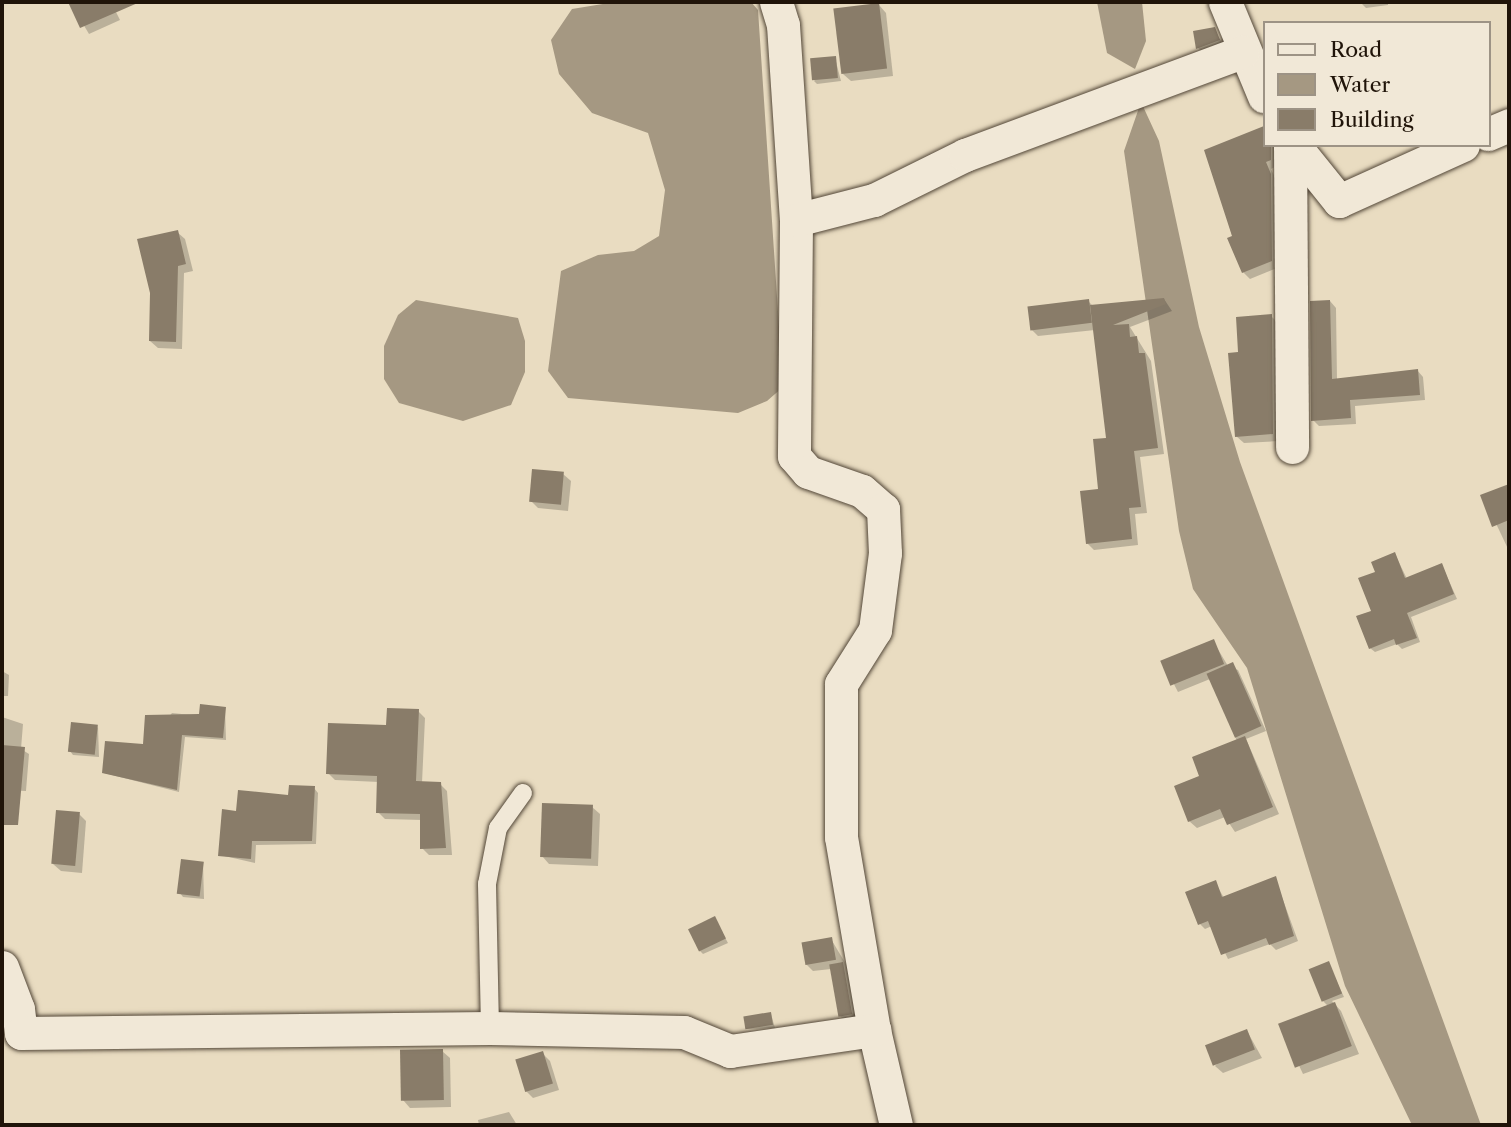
<!DOCTYPE html>
<style>
body{margin:0}
#map{position:relative;width:1511px;height:1127px;overflow:hidden;background:#e9dcc1;font-family:"Libre Caslon Text",serif}
div>[style]{position:absolute}
[style*='--x']{left:calc(var(--x)*1px);top:calc(var(--y)*1px);width:calc(var(--w)*1px);rotate:calc(var(--a)*1deg)}
.water>*{inset:0;background:#a59882}
.shadow>*{inset:0;background:#0003}
.building>*{inset:0;background:#897c69;transform-origin:0 0}
.roads{filter:drop-shadow(0 0 2px #524637) drop-shadow(0 0 2px #524637)}
.lane>*{height:18px;margin:-9px;padding:0 9px;transform-origin:9px;border-radius:9px;background:#f1e8d7}
.street>*{height:33px;margin:-16.5px;padding:0 16.5px;transform-origin:16.5px;border-radius:16.5px;background:#f1e8d7}
span{translate:-50% -50%;white-space:nowrap;text-align:center;line-height:1.15;-webkit-text-stroke:6px #f1e8d7;paint-order:stroke}
.frame{position:absolute;inset:0;border:4px solid #201409;pointer-events:none}
.legend{position:absolute;left:1263px;top:21px;width:228px;height:126px;box-sizing:border-box;background:#f1e8d7;border:2px solid #9d9385;margin:0;padding:9px 12px;list-style:none;font-size:21px;color:#201409}
.legend li{display:flex;align-items:center;gap:14px;height:35px}
.legend b{width:35px;border:2px solid #9d9385}
</style>
<div id="map">
<div class="water">
<div style="clip-path:polygon(615px 2px,751px 2px,758px 10px,783px 387px,767px 401px,738px 413px,568px 398px,548px 371px,561px 271px,598px 255px,634px 251px,659px 236px,665px 190px,648px 133px,592px 113px,559px 74px,551px 40px,572px 9px)"></div>
<div style="clip-path:polygon(1097px 2px,1142px 2px,1146px 41px,1135px 69px,1107px 53px)"></div>
<div style="clip-path:polygon(1141px 102px,1159px 141px,1199px 327px,1240px 462px,1481px 1125px,1412px 1125px,1345px 986px,1247px 668px,1193px 589px,1179px 531px,1124px 151px)"></div>
<div style="clip-path:polygon(416px 300px,518px 318px,525px 341px,525px 372px,511px 405px,463px 421px,399px 403px,384px 379px,384px 346px,398px 315px)"></div>
</div>
<div class="shadow">
<div style="clip-path:polygon(70px 2px,111px 2px,120px 20px,89px 34px)"></div>
<div style="clip-path:polygon(1360px 2px,1388px 2px,1388px 5px,1366px 8px)"></div>
<div style="clip-path:polygon(879px 5px,886px 13px,893px 76px,851px 81px,843px 74px)"></div>
<div style="clip-path:polygon(1214px 29px,1222px 43px,1201px 51px,1198px 48px)"></div>
<div style="clip-path:polygon(835px 58px,841px 81px,817px 84px,814px 81px)"></div>
<div style="clip-path:polygon(1264px 128px,1264px 145px,1278px 145px,1277px 166px,1271px 169px,1277px 182px,1277px 268px,1250px 279px,1243px 272px,1207px 151px)"></div>
<div style="clip-path:polygon(177px 232px,185px 239px,193px 271px,184px 273px,182px 349px,158px 348px,150px 341px)"></div>
<div style="clip-path:polygon(1164px 299px,1172px 311px,1130px 327px,1151px 361px,1164px 454px,1140px 457px,1147px 513px,1135px 514px,1138px 545px,1094px 550px,1087px 543px,1108px 439px,1095px 330px,1038px 336px,1031px 329px,1088px 301px,1094px 307px)"></div>
<div style="clip-path:polygon(1330px 301px,1336px 308px,1337px 380px,1417px 370px,1423px 377px,1425px 400px,1355px 406px,1356px 424px,1319px 426px,1313px 420px)"></div>
<div style="clip-path:polygon(1271px 316px,1278px 323px,1279px 441px,1244px 443px,1236px 436px,1240px 354px)"></div>
<div style="clip-path:polygon(563px 474px,571px 481px,568px 511px,538px 508px,531px 501px)"></div>
<div style="clip-path:polygon(1506px 487px,1509px 490px,1509px 551px,1483px 496px)"></div>
<div style="clip-path:polygon(1395px 554px,1407px 579px,1442px 565px,1457px 599px,1411px 617px,1420px 642px,1402px 649px,1397px 644px,1375px 652px,1370px 648px,1373px 612px)"></div>
<div style="clip-path:polygon(1213px 641px,1228px 666px,1238px 670px,1266px 731px,1246px 739px,1279px 814px,1235px 832px,1225px 817px,1197px 828px,1189px 821px,1201px 777px,1237px 741px,1210px 679px,1178px 692px,1162px 661px)"></div>
<div style="clip-path:polygon(2px 671px,9px 675px,8px 696px,2px 696px)"></div>
<div style="clip-path:polygon(225px 708px,226px 740px,185px 737px,179px 792px,104px 773px,144px 746px,172px 713px,201px 716px)"></div>
<div style="clip-path:polygon(418px 711px,425px 718px,422px 783px,440px 784px,447px 791px,452px 855px,429px 855px,422px 848px,422px 820px,385px 819px,378px 812px,379px 782px,335px 780px,328px 773px,388px 727px)"></div>
<div style="clip-path:polygon(2px 717px,23px 724px,21px 749px,29px 754px,26px 791px,2px 790px)"></div>
<div style="clip-path:polygon(98px 727px,99px 757px,73px 755px,70px 751px)"></div>
<div style="clip-path:polygon(314px 788px,318px 793px,316px 844px,256px 845px,255px 863px,220px 855px,237px 813px)"></div>
<div style="clip-path:polygon(592px 807px,600px 814px,598px 866px,549px 864px,542px 856px)"></div>
<div style="clip-path:polygon(79px 814px,86px 821px,82px 873px,61px 871px,53px 864px)"></div>
<div style="clip-path:polygon(203px 863px,204px 899px,183px 897px,180px 893px)"></div>
<div style="clip-path:polygon(1275px 878px,1298px 941px,1276px 950px,1270px 944px,1228px 959px,1212px 926px,1205px 929px,1200px 924px,1215px 882px,1224px 898px)"></div>
<div style="clip-path:polygon(715px 919px,728px 943px,703px 954px,700px 951px)"></div>
<div style="clip-path:polygon(831px 939px,850px 971px,858px 1021px,846px 1022px,839px 1015px,831px 969px,813px 971px,806px 964px)"></div>
<div style="clip-path:polygon(1328px 963px,1344px 997px,1332px 1001px,1341px 1011px,1359px 1054px,1303px 1074px,1280px 1025px,1328px 1006px,1323px 1001px)"></div>
<div style="clip-path:polygon(771px 1014px,775px 1028px,746px 1029px)"></div>
<div style="clip-path:polygon(1247px 1031px,1262px 1058px,1223px 1073px,1215px 1066px)"></div>
<div style="clip-path:polygon(442px 1051px,450px 1058px,451px 1107px,410px 1108px,403px 1100px)"></div>
<div style="clip-path:polygon(542px 1053px,550px 1061px,559px 1090px,533px 1098px,526px 1091px)"></div>
<div style="clip-path:polygon(509px 1112px,517px 1125px,479px 1125px,478px 1120px)"></div>
</div>
<div class="building">
<div style="clip-path:polygon(68px 2px,140px 2px,80px 28px)"></div>
<div style="left:879px;top:3px;width:66px;height:46px;rotate:83deg"></div>
<div style="clip-path:polygon(1215px 27px,1220px 40px,1196px 49px,1193px 31px)"></div>
<div style="left:836px;top:56px;width:22px;height:26px;rotate:85deg"></div>
<div style="clip-path:polygon(1264px 126px,1264px 145px,1271px 145px,1271px 160px,1266px 162px,1271px 174px,1272px 261px,1242px 273px,1227px 238px,1232px 236px,1204px 150px)"></div>
<div style="clip-path:polygon(178px 230px,186px 264px,178px 266px,176px 342px,149px 341px,150px 293px,137px 239px)"></div>
<div style="clip-path:polygon(1164px 298px,1166px 304px,1113px 325px,1129px 324px,1130px 337px,1137px 336px,1139px 353px,1145px 353px,1158px 448px,1134px 451px,1141px 507px,1129px 508px,1132px 539px,1086px 544px,1080px 491px,1098px 489px,1093px 439px,1106px 438px,1090px 305px)"></div>
<div style="left:1089px;top:299px;width:24px;height:62px;rotate:83deg"></div>
<div style="clip-path:polygon(1330px 300px,1332px 379px,1418px 369px,1420px 395px,1350px 400px,1351px 418px,1311px 421px,1310px 301px)"></div>
<div style="clip-path:polygon(1272px 314px,1273px 434px,1235px 437px,1228px 353px,1238px 352px,1236px 317px)"></div>
<div style="left:532px;top:469px;width:32px;height:33px;rotate:5deg"></div>
<div style="clip-path:polygon(1509px 484px,1509px 520px,1492px 527px,1480px 495px)"></div>
<div style="clip-path:polygon(1395px 552px,1405px 578px,1442px 563px,1454px 594px,1407px 613px,1417px 638px,1396px 645px,1394px 639px,1369px 649px,1356px 616px,1371px 611px,1358px 578px,1375px 572px,1371px 562px)"></div>
<div style="left:1214px;top:639px;width:27px;height:58px;rotate:68deg"></div>
<div style="left:1233px;top:662px;width:70px;height:29px;rotate:66deg"></div>
<div style="clip-path:polygon(200px 704px,226px 707px,223px 738px,182px 735px,177px 790px,102px 773px,105px 741px,143px 744px,145px 715px,199px 714px)"></div>
<div style="clip-path:polygon(387px 708px,419px 709px,416px 781px,441px 782px,446px 848px,420px 849px,420px 814px,376px 813px,377px 776px,326px 774px,328px 723px,386px 725px)"></div>
<div style="left:71px;top:722px;width:27px;height:30px;rotate:6deg"></div>
<div style="clip-path:polygon(1245px 736px,1273px 807px,1227px 825px,1220px 809px,1188px 822px,1174px 786px,1199px 776px,1192px 757px)"></div>
<div style="clip-path:polygon(2px 745px,25px 747px,18px 825px,2px 825px)"></div>
<div style="clip-path:polygon(289px 785px,315px 786px,312px 841px,252px 841px,251px 859px,218px 856px,222px 809px,236px 811px,238px 790px,288px 795px)"></div>
<div style="left:542px;top:803px;width:51px;height:54px;rotate:2deg"></div>
<div style="left:56px;top:810px;width:24px;height:54px;rotate:5deg"></div>
<div style="left:181px;top:859px;width:23px;height:35px;rotate:7deg"></div>
<div style="clip-path:polygon(1276px 876px,1294px 936px,1269px 945px,1266px 938px,1221px 955px,1208px 921px,1198px 925px,1185px 892px,1216px 880px,1222px 897px)"></div>
<div style="left:715px;top:916px;width:25px;height:30px;rotate:64deg"></div>
<div style="left:832px;top:937px;width:23px;height:31px;rotate:80deg"></div>
<div style="left:1329px;top:961px;width:35px;height:22px;rotate:68deg"></div>
<div style="left:843px;top:962px;width:53px;height:14px;rotate:80deg"></div>
<div style="left:1335px;top:1002px;width:47px;height:61px;rotate:69deg"></div>
<div style="left:771px;top:1012px;width:13px;height:28px;rotate:81deg"></div>
<div style="left:1247px;top:1029px;width:22px;height:45px;rotate:69deg"></div>
<div style="left:443px;top:1049px;width:51px;height:43px;rotate:89deg"></div>
<div style="left:543px;top:1051px;width:34px;height:29px;rotate:73deg"></div>
</div>
<div class="roads">
<div class="lane">
<div style="--x:490;--y:1028;--w:144;--a:-91.2"></div>
<div style="--x:487;--y:884;--w:57;--a:-78.9"></div>
<div style="--x:498;--y:828;--w:43;--a:-54.5"></div>
</div>
<div class="street">
<div style="--x:776;--y:2;--w:24;--a:73"></div>
<div style="--x:783;--y:25;--w:195;--a:86.2"></div>
<div style="--x:796;--y:220;--w:236;--a:90.5"></div>
<div style="--x:794;--y:456;--w:21;--a:49"></div>
<div style="--x:808;--y:472;--w:57;--a:19.4"></div>
<div style="--x:862;--y:491;--w:28;--a:41"></div>
<div style="--x:883;--y:509;--w:44;--a:87.4"></div>
<div style="--x:885;--y:553;--w:78;--a:97.4"></div>
<div style="--x:875;--y:630;--w:64;--a:122.2"></div>
<div style="--x:841;--y:684;--w:153;--a:90"></div>
<div style="--x:841;--y:837;--w:196;--a:80.3"></div>
<div style="--x:874;--y:1030;--w:98;--a:77"></div>
<div style="--x:1225;--y:2;--w:102;--a:67.5"></div>
<div style="--x:1488;--y:134;--w:23;--a:-23"></div>
<div style="--x:1290;--y:145;--w:302;--a:89.6"></div>
<div style="--x:1294;--y:145;--w:72;--a:51.2"></div>
<div style="--x:1339;--y:201;--w:136;--a:-24.3"></div>
<div style="--x:796;--y:220;--w:81;--a:-14.4"></div>
<div style="--x:874;--y:200;--w:102;--a:-26.3"></div>
<div style="--x:965;--y:155;--w:296;--a:-20.4"></div>
<div style="--x:2;--y:967;--w:45;--a:69.1"></div>
<div style="--x:18;--y:1009;--w:24;--a:83"></div>
<div style="--x:21;--y:1033;--w:469;--a:-0.6"></div>
<div style="--x:490;--y:1028;--w:194;--a:1.2"></div>
<div style="--x:684;--y:1032;--w:50;--a:22.4"></div>
<div style="--x:730;--y:1051;--w:146;--a:-8.3"></div>
</div>
</div>
<div class="frame"></div>
<ul class="legend">
<li><b style="height:9px;background:#f1e8d7"></b>Road</li>
<li><b style="height:19px;background:#a59882"></b>Water</li>
<li><b style="height:19px;background:#897c69"></b>Building</li>
</ul>
</div>
